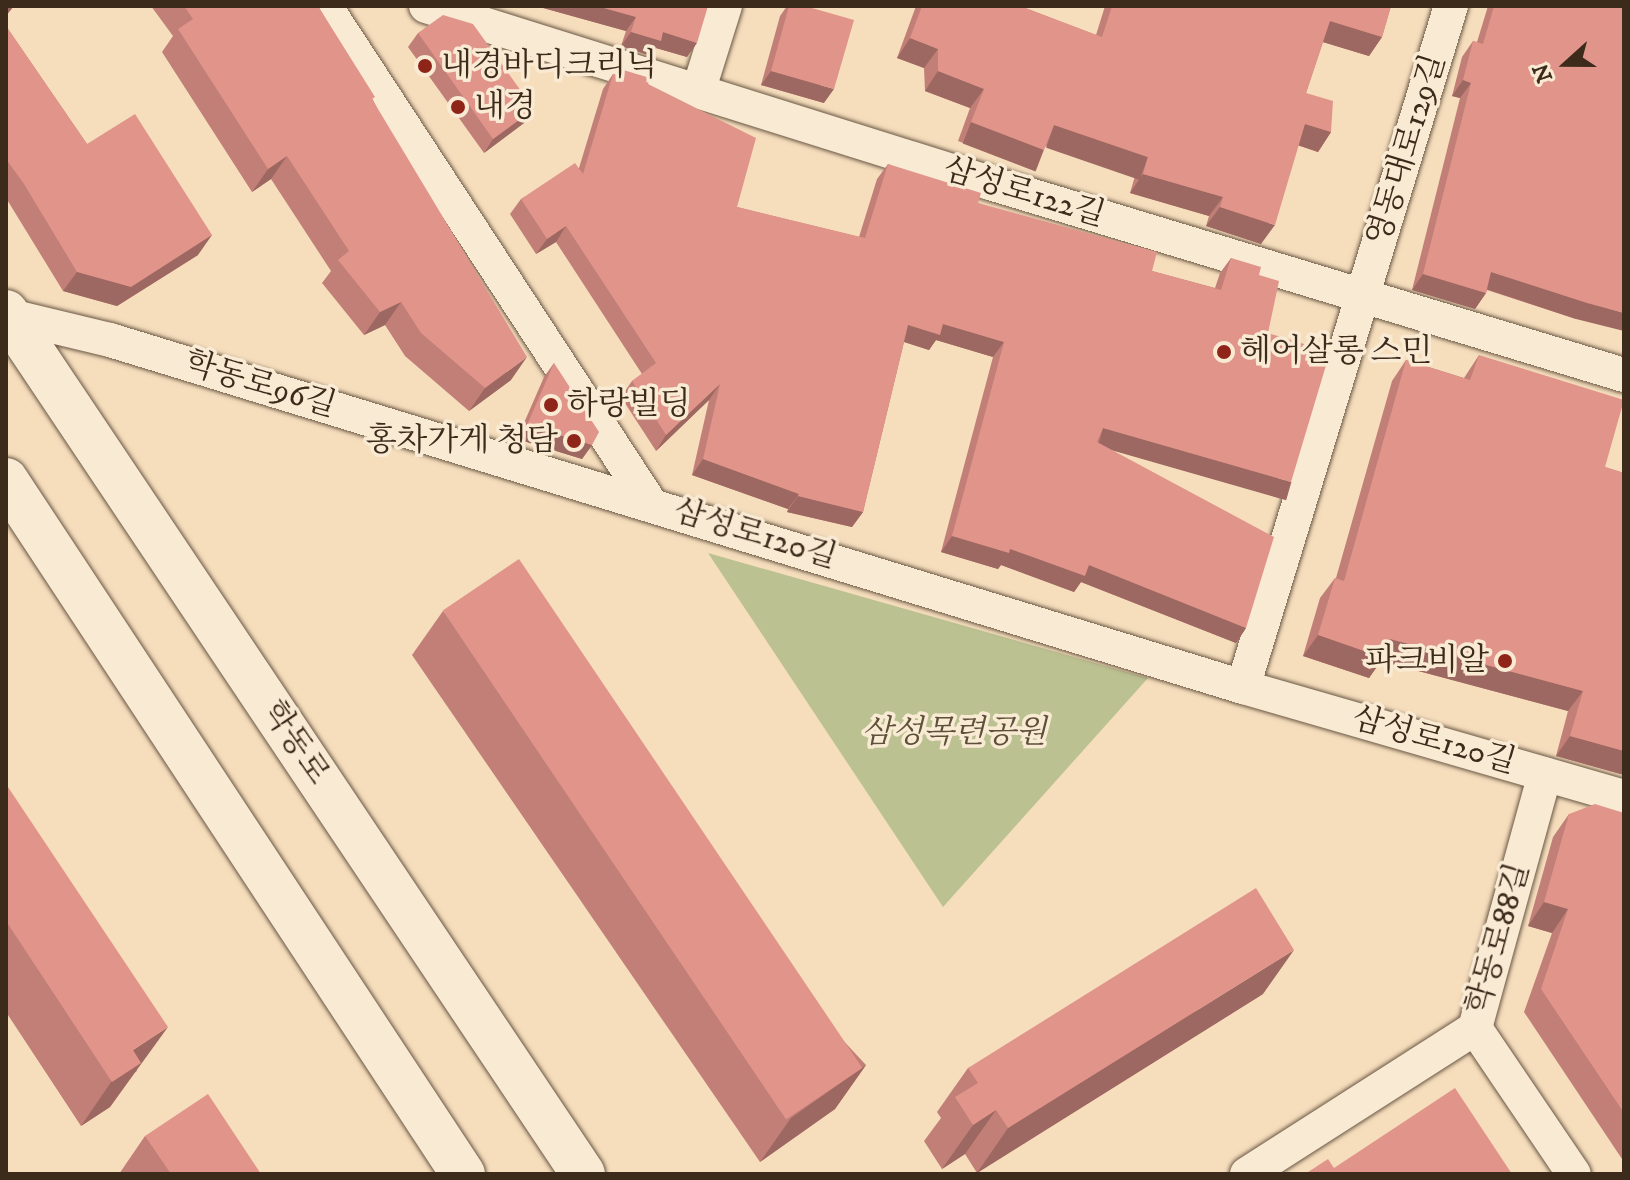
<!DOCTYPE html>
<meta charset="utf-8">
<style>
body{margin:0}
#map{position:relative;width:1630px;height:1180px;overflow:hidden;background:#f6debd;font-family:"IM FELL DW Pica","Noto Serif KR",serif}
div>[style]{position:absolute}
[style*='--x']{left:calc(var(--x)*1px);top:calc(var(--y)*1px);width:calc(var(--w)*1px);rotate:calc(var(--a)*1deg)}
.green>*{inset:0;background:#bcc192}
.roads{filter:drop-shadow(0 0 2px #6a5744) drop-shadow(0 0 2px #6a5744)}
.street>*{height:34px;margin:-17px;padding:0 17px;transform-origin:17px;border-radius:17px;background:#f9ead4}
.secondary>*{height:44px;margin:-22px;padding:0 22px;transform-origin:22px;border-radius:22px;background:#f9ead4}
.wall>*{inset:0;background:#c17f77}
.shaded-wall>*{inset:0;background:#9d6861;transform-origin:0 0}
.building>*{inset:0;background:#e0948a;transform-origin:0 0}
.dots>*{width:22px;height:22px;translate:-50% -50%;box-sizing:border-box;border:4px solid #f9ead4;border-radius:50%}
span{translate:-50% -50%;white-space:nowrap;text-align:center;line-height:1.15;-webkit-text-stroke:7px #f9ead4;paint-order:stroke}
.poi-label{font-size:32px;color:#3c2a1b}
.left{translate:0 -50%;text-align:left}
.right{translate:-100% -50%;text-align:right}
.street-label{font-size:32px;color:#3c2a1b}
.park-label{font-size:32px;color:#5c5039;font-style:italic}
.frame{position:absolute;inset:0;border:8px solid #3c2a1b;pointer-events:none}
.north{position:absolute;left:1526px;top:24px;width:80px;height:80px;-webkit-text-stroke:6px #f9ead4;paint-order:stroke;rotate:249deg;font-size:22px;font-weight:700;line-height:32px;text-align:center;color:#3c2a1b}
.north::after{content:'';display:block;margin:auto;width:28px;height:36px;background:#3c2a1b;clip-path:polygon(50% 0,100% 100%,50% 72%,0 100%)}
</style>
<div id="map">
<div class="green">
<div style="clip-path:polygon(708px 553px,1148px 678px,943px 907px)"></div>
</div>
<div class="roads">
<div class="street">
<div style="--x:325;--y:6;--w:594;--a:56.82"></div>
<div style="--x:426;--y:6;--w:591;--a:17.42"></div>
<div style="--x:990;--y:183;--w:662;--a:16.85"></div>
<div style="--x:698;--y:92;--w:90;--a:-72.6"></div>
<div style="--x:6;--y:315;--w:107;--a:13.5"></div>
<div style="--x:110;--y:340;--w:1185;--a:17.03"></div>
<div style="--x:1243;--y:687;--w:397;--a:16.1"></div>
<div style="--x:1243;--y:687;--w:712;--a:-73.02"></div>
<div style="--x:1475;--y:1028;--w:176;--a:55.9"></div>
<div style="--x:1247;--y:1174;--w:271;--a:-32.6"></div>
<div style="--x:1475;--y:1028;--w:263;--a:-74.6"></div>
</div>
<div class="secondary">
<div style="--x:6;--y:312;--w:1037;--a:56.2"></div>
<div style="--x:6;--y:480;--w:831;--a:56.64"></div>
</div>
</div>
<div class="wall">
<div style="clip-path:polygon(151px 6px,318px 6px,373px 100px,511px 380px,469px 411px,405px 356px,385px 325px,364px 335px,322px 283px,331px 271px,271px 179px,252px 192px,162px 52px,173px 36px)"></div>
<div style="clip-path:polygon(536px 6px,708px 6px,687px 57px,656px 48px,651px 56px,621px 46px,626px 31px)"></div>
<div style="clip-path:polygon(787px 6px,805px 6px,824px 103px,761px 85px,780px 16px)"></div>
<div style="clip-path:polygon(916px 6px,1020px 6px,1096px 35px,1105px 6px,1391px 6px,1382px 37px,1369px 56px,1323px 42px,1306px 93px,1331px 132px,1318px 152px,1298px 145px,1261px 244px,1206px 226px,1209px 216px,1130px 193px,1135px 176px,1046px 146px,1031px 169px,958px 141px,970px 108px,925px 91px,924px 68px,897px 58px)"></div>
<div style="clip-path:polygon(1488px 6px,1624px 6px,1576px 319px,1487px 290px,1486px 293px,1475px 309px,1412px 290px,1460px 98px,1452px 96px,1462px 57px,1473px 41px,1477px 42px)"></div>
<div style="clip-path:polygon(6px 26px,87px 144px,198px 255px,117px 306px,63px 291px,6px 198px)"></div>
<div style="clip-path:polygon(418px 33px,534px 109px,524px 123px,484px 153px,408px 47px)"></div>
<div style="clip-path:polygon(620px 69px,648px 84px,737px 207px,859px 237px,877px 179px,888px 164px,978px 203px,1152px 271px,1215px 288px,1220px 273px,1231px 258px,1259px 275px,1268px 333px,1280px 498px,1109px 449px,1246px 628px,1236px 643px,1081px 582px,1074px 592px,1001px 565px,998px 569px,941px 552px,993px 357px,936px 340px,929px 350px,904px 342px,863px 512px,852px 527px,787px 512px,788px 509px,692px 475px,709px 400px,656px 451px,621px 397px,632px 381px,642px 374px,556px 242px,536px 254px,510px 214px,521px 199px,579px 168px,603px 89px,613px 74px,616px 75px)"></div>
<div style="clip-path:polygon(1479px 355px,1605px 467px,1624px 473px,1624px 775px,1556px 756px,1568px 711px,1381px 661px,1369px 678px,1303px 656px,1320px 598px,1335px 578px,1336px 578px,1392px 381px,1406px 360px,1464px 378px)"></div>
<div style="clip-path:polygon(554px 363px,592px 445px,582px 459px,517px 439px,544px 377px)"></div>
<div style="clip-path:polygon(443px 611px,866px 1065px,835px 1109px,760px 1162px,412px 655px)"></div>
<div style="clip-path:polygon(6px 784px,137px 1071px,134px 1073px,110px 1107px,81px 1126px,6px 1012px)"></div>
<div style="clip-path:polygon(1624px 813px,1624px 1162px,1524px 1012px,1552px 933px,1528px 926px,1553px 837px,1569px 814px)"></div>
<div style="clip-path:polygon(1263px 994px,977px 1173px,965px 1154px,942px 1169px,924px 1141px,941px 1118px,937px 1112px,968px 1068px)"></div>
<div style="clip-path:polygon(145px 1136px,261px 1174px,119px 1174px)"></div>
</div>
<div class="shaded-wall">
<div style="clip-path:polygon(8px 6px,14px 6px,6px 16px,6px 7px)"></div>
<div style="clip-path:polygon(536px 6px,597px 6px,636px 17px,626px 31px)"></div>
<div style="clip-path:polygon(1330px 21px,1382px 37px,1369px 56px,1316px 40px)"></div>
<div style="clip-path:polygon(631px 32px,663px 32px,697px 43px,687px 57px,656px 48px,651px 56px,621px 46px)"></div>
<div style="clip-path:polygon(910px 38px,938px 49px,924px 68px,897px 58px)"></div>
<div style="clip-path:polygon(771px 71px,834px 89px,824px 103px,761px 85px)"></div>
<div style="clip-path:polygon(938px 71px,984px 89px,970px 108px,925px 91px)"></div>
<div style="clip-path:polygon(1463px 80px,1471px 83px,1460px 98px,1452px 96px)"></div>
<div style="clip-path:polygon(534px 109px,524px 123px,484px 153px,493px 139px)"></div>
<div style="left:971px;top:122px;width:78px;height:23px;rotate:21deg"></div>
<div style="clip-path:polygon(1305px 124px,1331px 132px,1318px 152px,1291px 143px)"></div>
<div style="left:1054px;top:125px;width:99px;height:24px;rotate:19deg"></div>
<div style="clip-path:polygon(287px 156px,271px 179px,252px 192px,268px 169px)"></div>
<div style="clip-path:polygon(1143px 174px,1223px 197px,1209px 216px,1130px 193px)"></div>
<div style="clip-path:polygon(1220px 207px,1275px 225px,1261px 244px,1206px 226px)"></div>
<div style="clip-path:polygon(566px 226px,556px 242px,536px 254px,547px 239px)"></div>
<div style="clip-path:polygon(212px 235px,198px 255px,117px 306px,63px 291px,77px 272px)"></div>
<div style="clip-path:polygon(1491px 272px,1624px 313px,1624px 331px,1576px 319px,1480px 287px)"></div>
<div style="clip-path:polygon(1423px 274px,1486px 293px,1475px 309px,1412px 290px)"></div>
<div style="clip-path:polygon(401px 302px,385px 325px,364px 335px,380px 312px)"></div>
<div style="clip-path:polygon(943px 324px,1004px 342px,993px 357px,936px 340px,929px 350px,898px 340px,908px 325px)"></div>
<div style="clip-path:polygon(527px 357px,511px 380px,469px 411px,485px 388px)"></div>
<div style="clip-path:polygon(720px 384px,709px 400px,656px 451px,666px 435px)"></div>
<div style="clip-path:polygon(527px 425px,592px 445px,582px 459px,517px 439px)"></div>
<div style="left:1103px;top:428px;width:196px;height:19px;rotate:16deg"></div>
<div style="clip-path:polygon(703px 459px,799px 494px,788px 509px,692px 475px)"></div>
<div style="clip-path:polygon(798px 496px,863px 512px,852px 527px,787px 512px)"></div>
<div style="clip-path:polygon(952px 536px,1089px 565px,1246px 628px,1236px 643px,1081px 582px,1074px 592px,1001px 565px,998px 569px,941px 552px)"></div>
<div style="clip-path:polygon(1318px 635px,1390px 639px,1583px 691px,1568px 711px,1381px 661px,1369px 678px,1303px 656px)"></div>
<div style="clip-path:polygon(1570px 736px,1624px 751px,1624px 775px,1556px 756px)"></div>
<div style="clip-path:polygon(1544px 902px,1568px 909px,1552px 933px,1528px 926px)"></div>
<div style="clip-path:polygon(1294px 950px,1263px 994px,977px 1173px,1008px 1128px)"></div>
<div style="clip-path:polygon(168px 1027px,110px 1107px,81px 1126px,133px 1050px)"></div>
<div style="clip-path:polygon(866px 1065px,835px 1109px,760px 1162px,791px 1118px)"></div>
<div style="clip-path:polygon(996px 1110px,965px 1154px,942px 1169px,973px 1125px)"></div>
</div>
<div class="building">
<div style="clip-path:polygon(184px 6px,318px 6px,375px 97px,372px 99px,527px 357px,485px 388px,421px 333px,401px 302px,380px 312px,338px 260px,349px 251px,287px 156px,268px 169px,178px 29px,193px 19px)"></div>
<div style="clip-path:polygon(597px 6px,708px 6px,697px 43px,663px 32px,661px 41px,631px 32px,636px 17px)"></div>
<div style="clip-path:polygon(789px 6px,805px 6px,854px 20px,834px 89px,771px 71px)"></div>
<div style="clip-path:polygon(922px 6px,1020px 6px,1102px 37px,1112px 6px,1391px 6px,1382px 37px,1330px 21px,1306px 93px,1333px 101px,1331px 132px,1305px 124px,1275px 225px,1220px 207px,1223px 197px,1143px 174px,1148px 157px,1054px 125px,1044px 150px,971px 122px,984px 89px,938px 71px,938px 49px,910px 38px)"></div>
<div style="clip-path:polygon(1494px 6px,1624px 6px,1624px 313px,1587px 303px,1491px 272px,1486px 293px,1423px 274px,1471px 83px,1463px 80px,1473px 41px,1483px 44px)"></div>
<div style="clip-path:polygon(443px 15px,473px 24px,534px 109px,493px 139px,418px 33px)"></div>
<div style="clip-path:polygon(6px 26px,87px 144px,135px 114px,212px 235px,131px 287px,77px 272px,24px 184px,6px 159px)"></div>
<div style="clip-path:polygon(620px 69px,650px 78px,648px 84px,756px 138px,737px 207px,865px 238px,888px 164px,981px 193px,978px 203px,1157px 252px,1152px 271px,1221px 290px,1231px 258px,1261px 267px,1259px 275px,1279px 281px,1268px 333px,1330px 352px,1291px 482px,1103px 428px,1097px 442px,1274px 537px,1246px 628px,1089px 565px,1085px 576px,1010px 549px,1009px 553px,952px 536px,1004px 342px,943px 324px,940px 335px,908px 325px,863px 512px,798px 496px,799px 494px,703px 459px,720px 384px,666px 435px,632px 381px,656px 363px,566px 226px,547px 239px,521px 199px,575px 163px,583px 174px,613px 74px,618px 75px)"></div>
<div style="clip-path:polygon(1479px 355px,1624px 400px,1605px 467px,1624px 473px,1624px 751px,1570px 736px,1583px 691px,1390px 639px,1384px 658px,1318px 635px,1335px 578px,1344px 581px,1406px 360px,1470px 380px)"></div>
<div style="clip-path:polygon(554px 363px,599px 432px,592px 445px,527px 425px)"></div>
<div style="left:519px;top:559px;width:614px;height:92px;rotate:56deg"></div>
<div style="clip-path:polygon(6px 784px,168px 1027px,133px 1050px,141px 1063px,112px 1082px,6px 921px)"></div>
<div style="clip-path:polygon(1595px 804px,1624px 813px,1624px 1113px,1541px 989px,1568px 909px,1544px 902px,1569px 814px)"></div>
<div style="clip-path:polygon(1256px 888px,1294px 950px,1008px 1128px,996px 1110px,973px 1125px,955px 1097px,978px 1083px,968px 1068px)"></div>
<div style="clip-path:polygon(1455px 1088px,1512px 1174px,1305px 1174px,1328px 1159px,1334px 1168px)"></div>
<div style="clip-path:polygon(208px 1094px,261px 1174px,171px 1174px,145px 1136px)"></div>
</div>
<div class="dots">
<div style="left:425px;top:66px;background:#8f2418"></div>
<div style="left:458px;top:107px;background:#8f2418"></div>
<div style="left:1224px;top:352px;background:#8f2418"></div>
<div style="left:551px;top:405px;background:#8f2418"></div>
<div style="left:574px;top:441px;background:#8f2418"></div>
<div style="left:1505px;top:661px;background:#8f2418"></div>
</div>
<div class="poi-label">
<span class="left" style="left:441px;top:66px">내경바디크리닉</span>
<span class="left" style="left:474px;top:107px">내경</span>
<span class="left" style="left:1240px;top:352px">헤어살롱 스민</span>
<span class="left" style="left:567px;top:405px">하랑빌딩</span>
<span class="right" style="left:558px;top:441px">홍차가게 청담</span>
<span class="right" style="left:1489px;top:661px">파크비알</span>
</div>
<div class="street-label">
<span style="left:1407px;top:150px;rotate:-73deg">영동대로129길</span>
<span style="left:1024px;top:193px;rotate:17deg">삼성로122길</span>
<span style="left:260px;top:385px;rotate:17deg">학동로96길</span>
<span style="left:755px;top:535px;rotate:17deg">삼성로120길</span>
<span style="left:1434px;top:741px;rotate:16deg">삼성로120길</span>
<span style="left:295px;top:743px;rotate:56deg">학동로</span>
<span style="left:1499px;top:939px;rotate:-74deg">학동로88길</span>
</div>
<div class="park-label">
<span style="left:954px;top:733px">삼성목련공원</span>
</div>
<div class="frame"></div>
<div class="north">N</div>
</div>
